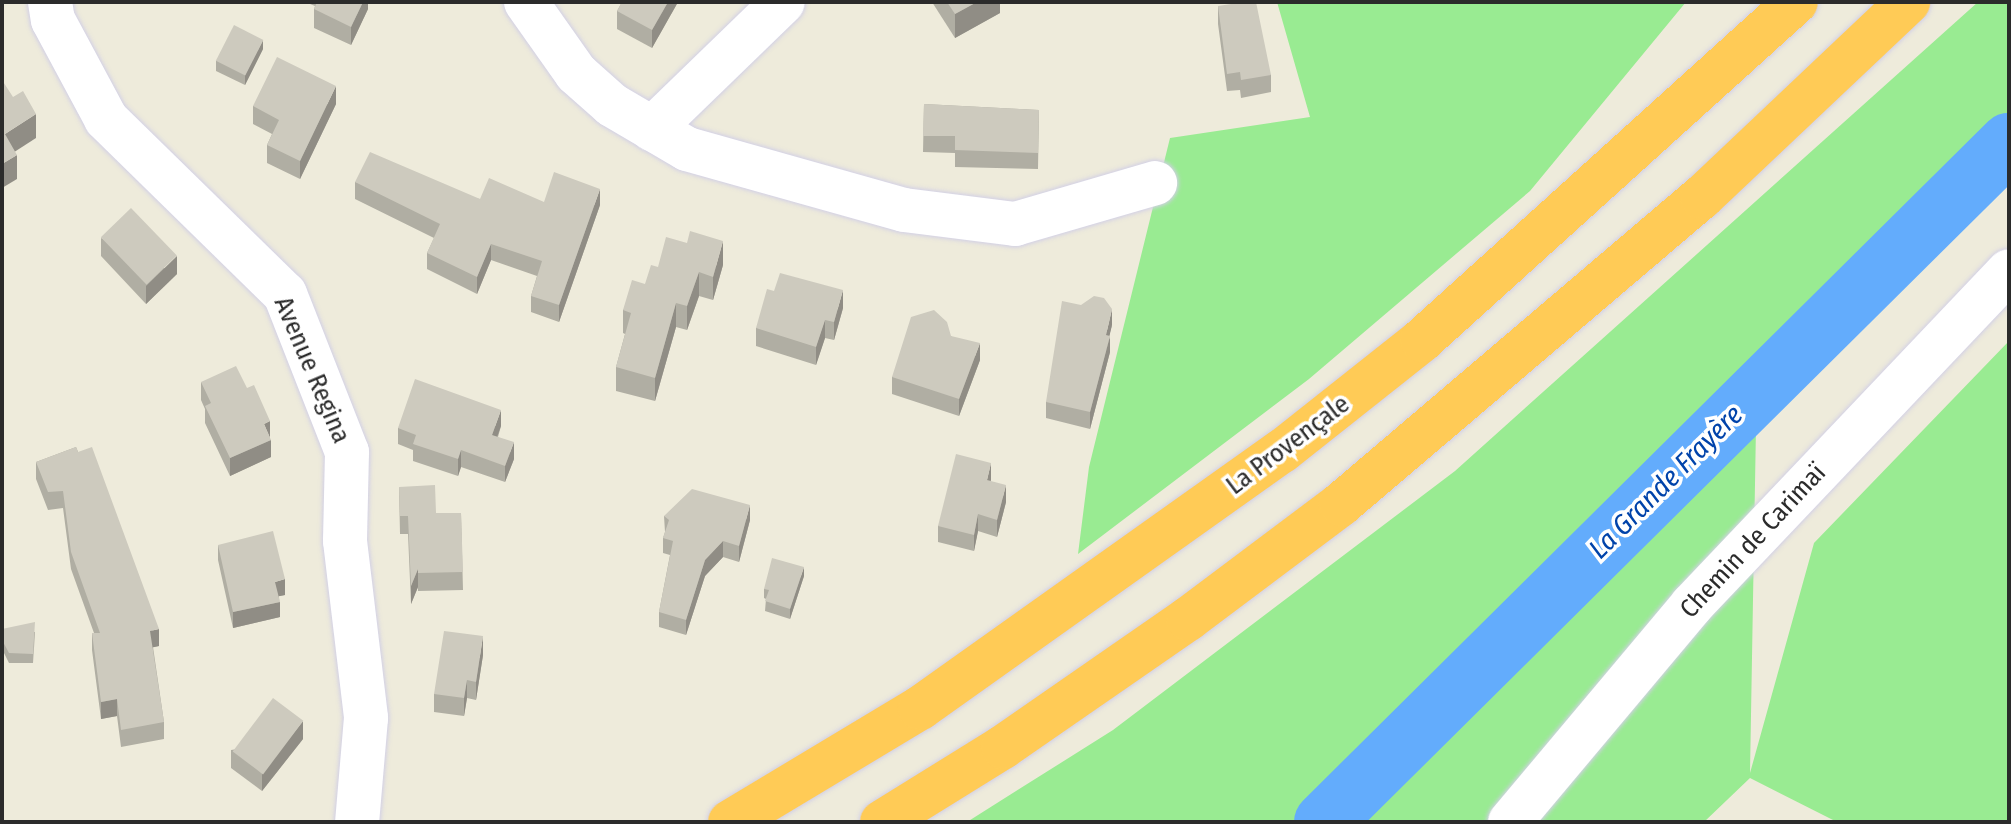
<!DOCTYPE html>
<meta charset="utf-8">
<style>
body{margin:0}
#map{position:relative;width:2011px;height:824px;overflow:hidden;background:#eeebdb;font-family:"Fira Sans Condensed",sans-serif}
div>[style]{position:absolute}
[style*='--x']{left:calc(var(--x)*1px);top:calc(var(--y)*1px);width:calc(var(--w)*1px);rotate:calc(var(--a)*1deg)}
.green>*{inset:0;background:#99eb92}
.river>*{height:60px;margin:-30px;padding:0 30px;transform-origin:30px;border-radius:30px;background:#63acfc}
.roads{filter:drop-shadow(0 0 2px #d2d0e5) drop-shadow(0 0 2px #d2d0e5)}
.minor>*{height:44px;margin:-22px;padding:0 22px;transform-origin:22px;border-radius:22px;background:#fff}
.highway>*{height:44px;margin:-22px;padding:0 22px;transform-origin:22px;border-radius:22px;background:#ffcb56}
.wall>*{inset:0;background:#b0aea3}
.shaded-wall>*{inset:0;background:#908d85}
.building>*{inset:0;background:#cdcabe;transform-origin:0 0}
span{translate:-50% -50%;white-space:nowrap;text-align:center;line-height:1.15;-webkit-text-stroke:7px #fff;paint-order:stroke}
.street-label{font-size:26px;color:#2b2b2b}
.water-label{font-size:28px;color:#0043aa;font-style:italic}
.frame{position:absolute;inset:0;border:4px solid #2b2b2b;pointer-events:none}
</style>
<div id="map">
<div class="green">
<div style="clip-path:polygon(1277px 2px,1686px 2px,1530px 191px,1309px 379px,1078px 554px,1089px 467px,1170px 138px,1310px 117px)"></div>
<div style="clip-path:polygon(1978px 2px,2009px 2px,2009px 115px,1757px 369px,1750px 773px,1814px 543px,2009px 341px,2009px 822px,1837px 822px,1750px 778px,1704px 822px,967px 822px,1113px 730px,1455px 471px)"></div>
</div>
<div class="river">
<div style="--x:1324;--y:822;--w:965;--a:-44.75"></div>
</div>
<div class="roads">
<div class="minor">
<div style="--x:50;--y:2;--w:18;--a:81"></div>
<div style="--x:53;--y:20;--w:112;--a:61.8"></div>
<div style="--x:106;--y:119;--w:250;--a:44.4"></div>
<div style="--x:285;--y:294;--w:170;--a:68.6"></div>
<div style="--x:347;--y:452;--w:89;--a:91.3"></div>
<div style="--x:345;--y:541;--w:178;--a:83.2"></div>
<div style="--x:366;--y:718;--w:104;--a:94.9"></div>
<div style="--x:526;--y:2;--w:87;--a:54.8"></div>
<div style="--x:576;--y:73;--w:48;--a:41.6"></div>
<div style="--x:612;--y:105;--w:87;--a:30.4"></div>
<div style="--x:687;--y:149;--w:225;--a:15.7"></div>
<div style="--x:904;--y:210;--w:112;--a:7.2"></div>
<div style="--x:1015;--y:224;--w:146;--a:-16.3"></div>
<div style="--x:652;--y:129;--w:182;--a:-44.1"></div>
<div style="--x:1510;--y:822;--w:283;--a:-50"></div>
<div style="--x:1692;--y:605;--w:460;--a:-46.5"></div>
</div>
<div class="highway">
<div style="--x:730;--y:822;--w:222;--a:-31"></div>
<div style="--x:920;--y:708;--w:444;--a:-35.4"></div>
<div style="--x:1282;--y:451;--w:179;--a:-38.4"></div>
<div style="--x:1422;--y:340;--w:504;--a:-42.11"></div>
<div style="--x:882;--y:822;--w:142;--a:-31.8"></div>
<div style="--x:1003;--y:747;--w:225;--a:-34.7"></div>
<div style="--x:1188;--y:619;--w:191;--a:-36.9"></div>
<div style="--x:1341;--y:504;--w:474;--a:-40.4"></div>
<div style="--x:1702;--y:197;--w:284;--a:-43.4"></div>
</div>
</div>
<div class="wall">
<div style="clip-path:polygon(305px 2px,368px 2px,368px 9px,351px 45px,314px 28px,314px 9px,315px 6px)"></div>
<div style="clip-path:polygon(622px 2px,678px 2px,652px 48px,617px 29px,617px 11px)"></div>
<div style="clip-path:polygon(932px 2px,1000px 2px,1000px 13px,955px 38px)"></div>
<div style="clip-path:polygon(1218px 6px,1271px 75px,1271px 92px,1241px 98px,1240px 90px,1227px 91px,1218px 24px)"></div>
<div style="clip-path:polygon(263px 49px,245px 85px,216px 71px,216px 61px)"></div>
<div style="clip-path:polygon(336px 104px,300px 179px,267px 163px,267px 145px,272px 134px,253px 124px,253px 106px)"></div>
<div style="clip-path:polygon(924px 104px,1039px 110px,1038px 169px,955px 167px,955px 153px,923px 152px)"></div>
<div style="clip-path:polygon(355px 182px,480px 199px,600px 205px,559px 322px,531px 312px,531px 296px,537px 276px,491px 260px,477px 294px,427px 269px,427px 253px,434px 238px,355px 199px)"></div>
<div style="clip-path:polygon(101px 238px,177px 274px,146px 304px,101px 256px)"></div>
<div style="clip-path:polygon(723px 265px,713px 300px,699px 296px,687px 330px,676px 327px,655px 401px,616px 391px,616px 367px,625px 334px,623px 333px,623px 310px,645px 284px)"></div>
<div style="clip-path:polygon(843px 308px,834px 340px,825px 338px,816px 365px,756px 346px,756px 328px)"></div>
<div style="clip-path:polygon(1112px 325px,1109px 336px,1110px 352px,1090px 429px,1046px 418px,1046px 402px)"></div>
<div style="clip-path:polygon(951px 336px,980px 360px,959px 416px,892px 394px,892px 377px)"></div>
<div style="clip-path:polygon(201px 382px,270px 438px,271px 457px,230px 476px,205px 423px,205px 409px,201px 400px)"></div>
<div style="clip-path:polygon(501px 426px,498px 437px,514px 459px,505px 482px,461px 467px,458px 476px,413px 461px,413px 450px,398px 444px,398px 428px)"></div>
<div style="clip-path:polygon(76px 447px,159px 646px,153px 647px,164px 722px,164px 739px,121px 747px,117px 716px,101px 719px,92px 650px,92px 633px,94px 633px,71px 569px,63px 508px,48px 510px,36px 479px,36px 462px)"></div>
<div style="clip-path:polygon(990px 481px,1006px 502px,997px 537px,978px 531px,974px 551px,938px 542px,938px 526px)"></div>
<div style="clip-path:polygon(399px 487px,436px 513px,461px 513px,463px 590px,418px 591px,418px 587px,411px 604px,408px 534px,400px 534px)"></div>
<div style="clip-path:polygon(664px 516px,750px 520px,739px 562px,723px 557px,705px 576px,686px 635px,659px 627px,659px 612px,670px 555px,663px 553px,663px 538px,665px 532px)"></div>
<div style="clip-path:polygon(218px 545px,285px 595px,279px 596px,280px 617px,233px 628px,218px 560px)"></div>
<div style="clip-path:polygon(804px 576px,790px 619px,765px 611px,766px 599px,764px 598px,764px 589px)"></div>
<div style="clip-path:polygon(2px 629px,35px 632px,33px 663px,9px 663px,2px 649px)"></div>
<div style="clip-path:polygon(483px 655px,476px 700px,467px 698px,464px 716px,434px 712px,434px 694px)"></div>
<div style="clip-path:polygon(303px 739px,262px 791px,231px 768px,231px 750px)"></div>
</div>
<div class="shaded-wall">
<div style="clip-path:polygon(363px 2px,368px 2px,368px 9px,351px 45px,351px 27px)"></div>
<div style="clip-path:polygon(668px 2px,678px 2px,652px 48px,652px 30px)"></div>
<div style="clip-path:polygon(977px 2px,1000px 2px,1000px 13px,955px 38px,955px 14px)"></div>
<div style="clip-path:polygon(263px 40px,263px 49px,245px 85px,245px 75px)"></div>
<div style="clip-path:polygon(336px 86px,336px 104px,300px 179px,300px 161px)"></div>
<div style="clip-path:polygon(36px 114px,36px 138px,5px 158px,5px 134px)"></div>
<div style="clip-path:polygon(17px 155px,17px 179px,2px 188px,2px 164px)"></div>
<div style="clip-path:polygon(600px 189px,600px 205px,559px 322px,559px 305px)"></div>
<div style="clip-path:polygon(723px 241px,723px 265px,713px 300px,713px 277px)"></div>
<div style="clip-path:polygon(491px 244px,491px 260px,477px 294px,477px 277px)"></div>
<div style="clip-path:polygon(177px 256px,177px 274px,146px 304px,146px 286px)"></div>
<div style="clip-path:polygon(699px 272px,699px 296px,687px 330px,687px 306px)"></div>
<div style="clip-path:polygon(843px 290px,843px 308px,834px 340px,834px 322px)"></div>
<div style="clip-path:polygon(676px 303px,676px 327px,655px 401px,655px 378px)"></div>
<div style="clip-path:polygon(1112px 309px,1112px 325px,1106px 351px,1106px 335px)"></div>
<div style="clip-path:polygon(825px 320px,825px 338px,816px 365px,816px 347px)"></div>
<div style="clip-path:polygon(1110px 336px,1110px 352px,1090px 429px,1090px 412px)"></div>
<div style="clip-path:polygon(980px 343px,980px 360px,959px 416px,959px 399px)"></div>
<div style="clip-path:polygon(501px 410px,501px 426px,492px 451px,492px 435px)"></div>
<div style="clip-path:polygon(270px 421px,270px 438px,264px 424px)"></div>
<div style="clip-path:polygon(271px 440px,271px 457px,230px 476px,230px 458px)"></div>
<div style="clip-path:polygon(514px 442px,514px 459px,505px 482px,505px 466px)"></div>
<div style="clip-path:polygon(461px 450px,461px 467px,458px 476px,458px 459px)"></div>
<div style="clip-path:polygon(991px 463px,991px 480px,987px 497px,987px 480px)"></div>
<div style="clip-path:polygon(1006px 485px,1006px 502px,997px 537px,997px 520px)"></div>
<div style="clip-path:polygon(750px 505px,750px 520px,739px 562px,739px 546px)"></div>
<div style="clip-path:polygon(978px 514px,978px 531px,974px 551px,974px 535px)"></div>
<div style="clip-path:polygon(723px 541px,723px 557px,705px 576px,686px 635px,686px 620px,705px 560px)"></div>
<div style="clip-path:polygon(804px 567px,804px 576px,790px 619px,790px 609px)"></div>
<div style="clip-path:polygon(418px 569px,418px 587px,411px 604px,411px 586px)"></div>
<div style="clip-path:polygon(285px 579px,285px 595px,275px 597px,275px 582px)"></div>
<div style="clip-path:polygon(280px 602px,280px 617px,233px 628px,233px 612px)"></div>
<div style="clip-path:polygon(159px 629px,159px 646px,150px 648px,150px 631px)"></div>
<div style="clip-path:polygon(483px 636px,483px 655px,476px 700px,476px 682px)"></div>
<div style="clip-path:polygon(467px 680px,467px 698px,464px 716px,464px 698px)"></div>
<div style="clip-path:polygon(117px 699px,117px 716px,101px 719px,101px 702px)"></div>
<div style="clip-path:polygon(303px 721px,303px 739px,262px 791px,262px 773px)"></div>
</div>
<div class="building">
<div style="clip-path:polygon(317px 2px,363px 2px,351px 27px,314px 9px)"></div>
<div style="clip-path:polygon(622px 2px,668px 2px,652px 30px,617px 11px)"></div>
<div style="clip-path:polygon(947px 2px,977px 2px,955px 14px)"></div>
<div style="clip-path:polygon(1244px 2px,1256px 2px,1271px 75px,1241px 80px,1240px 72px,1227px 74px,1218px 6px)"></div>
<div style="left:234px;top:25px;width:33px;height:40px;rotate:27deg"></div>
<div style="clip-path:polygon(277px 57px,336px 86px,300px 161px,267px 145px,279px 120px,253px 106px)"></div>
<div style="clip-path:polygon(2px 80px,13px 97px,23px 91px,36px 114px,5px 134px,17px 155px,2px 164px)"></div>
<div style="clip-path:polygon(924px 104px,1039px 110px,1038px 153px,955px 150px,955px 136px,923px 136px)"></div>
<div style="clip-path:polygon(370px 152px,480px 199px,489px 178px,544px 202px,554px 172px,600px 189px,559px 305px,531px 296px,542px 261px,491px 244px,477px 277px,427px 253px,440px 224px,355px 182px)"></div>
<div style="left:131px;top:208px;width:66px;height:42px;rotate:46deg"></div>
<div style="clip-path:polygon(690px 231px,723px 241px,713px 277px,699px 272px,687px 306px,676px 303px,655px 378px,616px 367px,631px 313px,623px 310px,632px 280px,645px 284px,651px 265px,658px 267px,666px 237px,687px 243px)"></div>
<div style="clip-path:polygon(780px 273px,843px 290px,834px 322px,825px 320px,816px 347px,756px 328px,767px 289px,774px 291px)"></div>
<div style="clip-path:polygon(1094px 296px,1104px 298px,1112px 309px,1106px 335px,1110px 336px,1090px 412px,1046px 402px,1062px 301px,1081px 305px)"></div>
<div style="clip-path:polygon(934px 310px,947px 322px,951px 336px,980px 343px,959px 399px,892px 377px,911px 317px)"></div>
<div style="clip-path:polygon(236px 366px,247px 388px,254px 385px,270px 421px,264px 424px,271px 440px,230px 458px,205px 406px,211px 403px,201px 382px)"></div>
<div style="clip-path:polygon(415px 379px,501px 410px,492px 435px,514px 442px,505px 466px,461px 450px,458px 459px,413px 444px,416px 435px,398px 428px)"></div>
<div style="clip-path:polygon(76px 447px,78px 452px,92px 447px,159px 629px,150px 631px,164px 722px,121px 730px,117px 699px,101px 702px,92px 633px,100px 633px,71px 552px,63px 491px,48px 492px,36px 462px)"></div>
<div style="clip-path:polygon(956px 454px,991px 463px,987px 480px,1006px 485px,997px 520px,978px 514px,974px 535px,938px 526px)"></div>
<div style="clip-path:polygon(435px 485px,436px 513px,461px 513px,463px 572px,418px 573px,418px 569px,411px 586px,408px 516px,400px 516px,399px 487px)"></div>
<div style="clip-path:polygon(692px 489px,750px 505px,739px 546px,723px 541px,705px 560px,686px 620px,659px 612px,673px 541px,663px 538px,669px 520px,664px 516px)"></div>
<div style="clip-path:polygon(273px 531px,285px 579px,275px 582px,280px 602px,233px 612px,218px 545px)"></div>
<div style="clip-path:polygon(772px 558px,804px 567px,790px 609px,765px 601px,769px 590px,764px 589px)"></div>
<div style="clip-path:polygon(35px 622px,33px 654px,9px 653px,2px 640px,2px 629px)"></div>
<div style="clip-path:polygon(444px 631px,483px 636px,476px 682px,467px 680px,464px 698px,434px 694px)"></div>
<div style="left:273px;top:698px;width:38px;height:67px;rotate:37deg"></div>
</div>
<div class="street-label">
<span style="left:312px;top:370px;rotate:67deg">Avenue Regina</span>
<span style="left:1288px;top:445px;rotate:-37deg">La Provençale</span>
<span style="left:1753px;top:541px;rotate:-47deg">Chemin de Carimaï</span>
</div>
<div class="water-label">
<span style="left:1666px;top:482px;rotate:-45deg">La Grande Frayère</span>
</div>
<div class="frame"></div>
</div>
